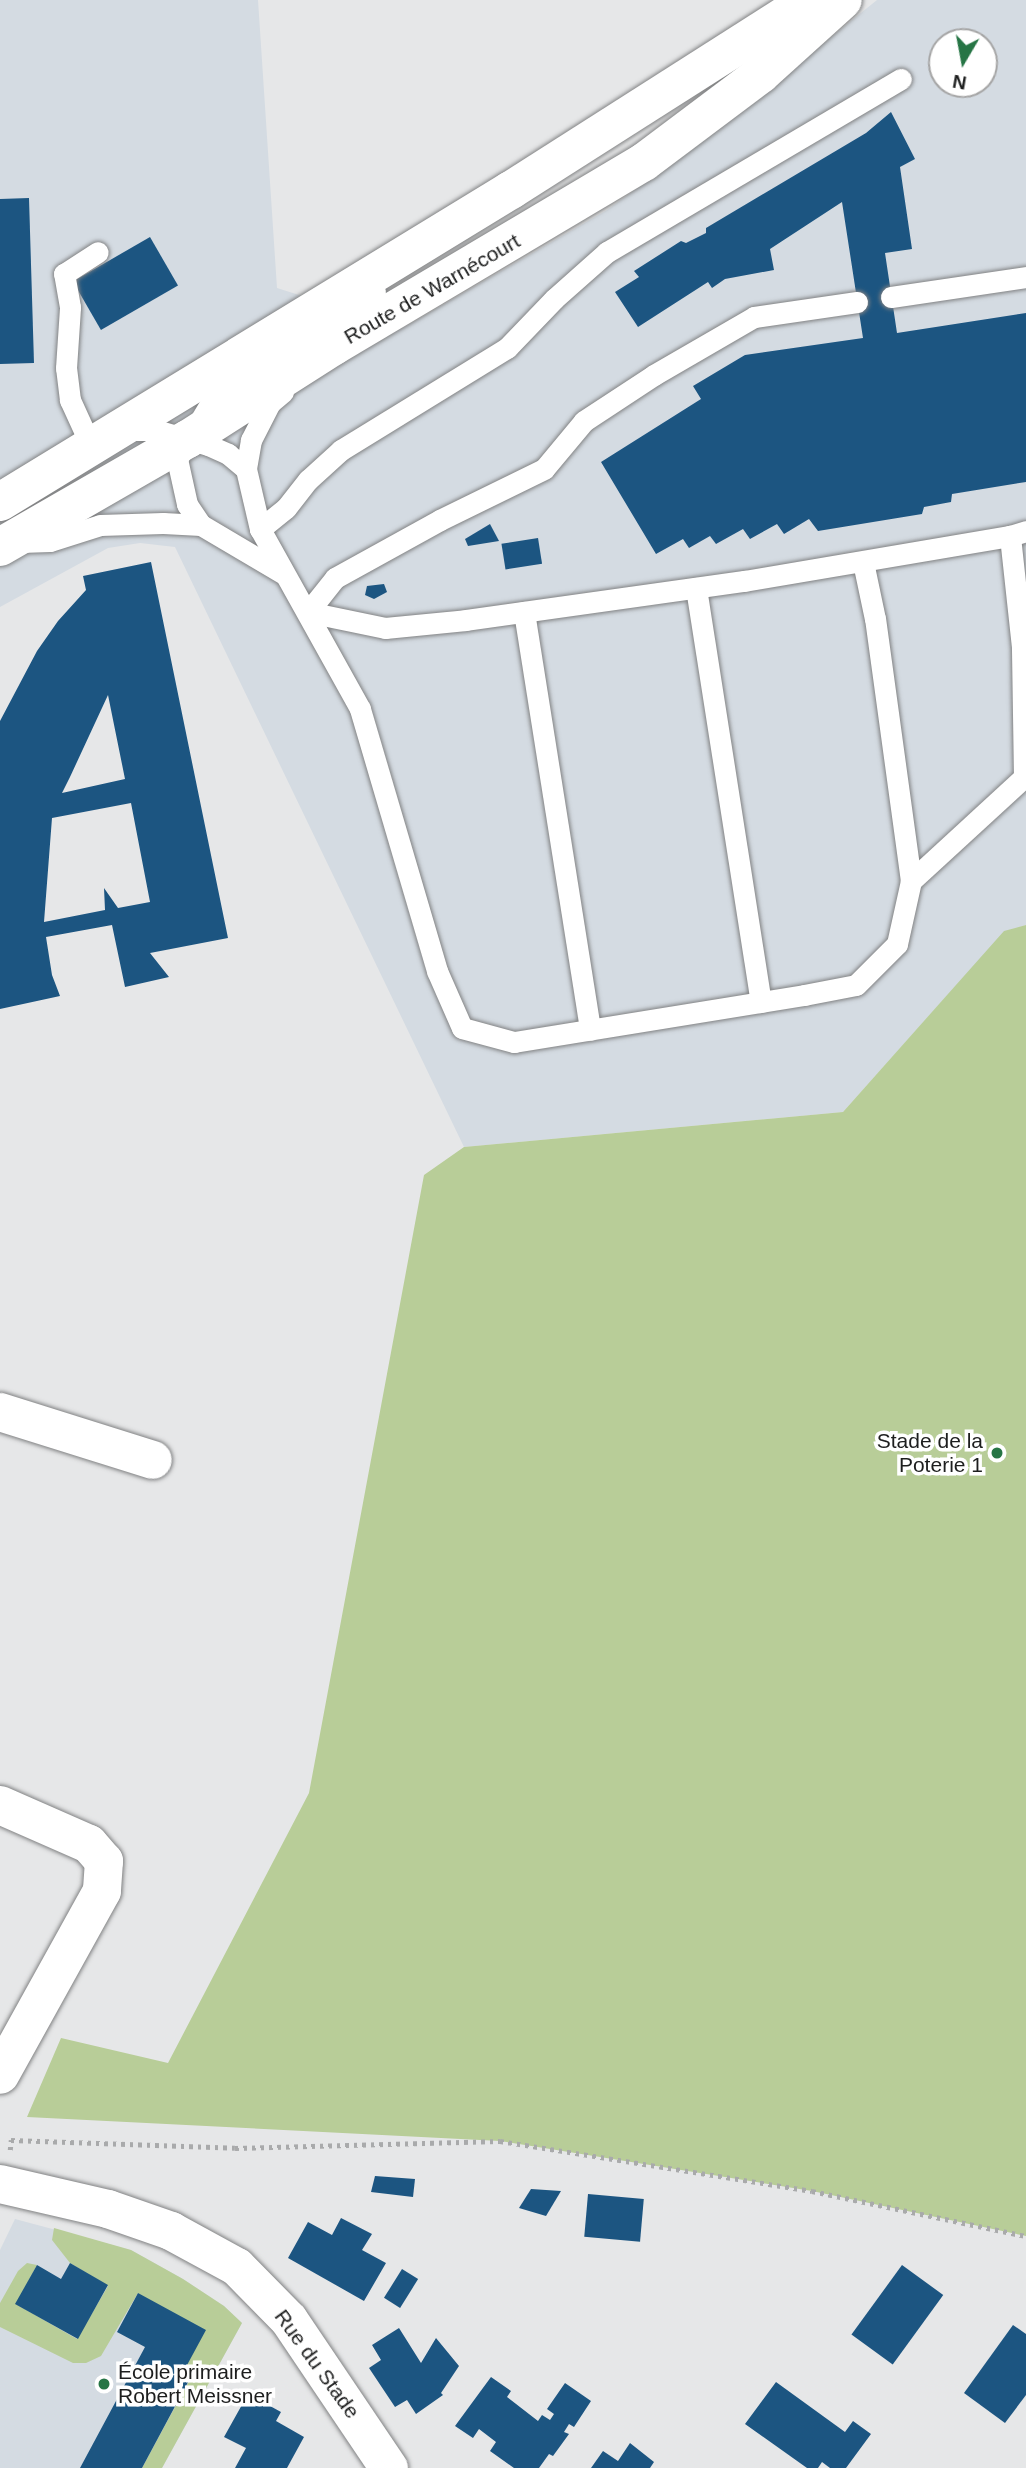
<!DOCTYPE html>
<meta charset="utf-8">
<style>
body{margin:0}
#map{position:relative;width:1026px;height:2468px;overflow:hidden;background:#e6e7e8;font-family:Helvetica,sans-serif}
div>[style]{position:absolute}
[style*='--x']{left:calc(var(--x)*1px);top:calc(var(--y)*1px);width:calc(var(--w)*1px);rotate:calc(var(--a)*1deg)}
.built>*{inset:0;background:#d4dbe2}
.green>*{inset:0;background:#b8cd98}
.building>*{inset:0;background:#1c5581;transform-origin:0 0}
.path>*{height:4.5px;margin-top:-2.25px;transform-origin:0;background:repeating-linear-gradient(90deg,#a9aaab 0 3.5px,transparent 0 8.5px)}
.roads{filter:drop-shadow(0 0 2px #818283) drop-shadow(0 0 2px #818283)}
.service>*{height:21px;margin:-10.5px;padding:0 10.5px;transform-origin:10.5px;border-radius:10.5px;background:#fff}
.minor>*{height:38px;margin:-19px;padding:0 19px;transform-origin:19px;border-radius:19px;background:#fff}
.tertiary>*{height:38px;margin:-19px;padding:0 19px;transform-origin:19px;border-radius:19px;background:#fff}
.secondary>*{height:38px;margin:-19px;padding:0 19px;transform-origin:19px;border-radius:19px;background:#fff}
.dots>*{width:19px;height:19px;translate:-50% -50%;box-sizing:border-box;border:4px solid #fff;border-radius:50%}
span{translate:-50% -50%;white-space:nowrap;text-align:center;line-height:1.15;-webkit-text-stroke:7px #fff;paint-order:stroke}
.street-label{font-size:21px;color:#1d1e1e}
.poi-label{font-size:21px;color:#1d1e1e}
.right{translate:-100% -50%;text-align:right}
.left{translate:0 -50%;text-align:left}
.north{position:absolute;left:928px;top:28px;width:70px;height:70px;box-sizing:border-box;background:#fff;border:2px solid #a5a5a5;border-radius:50%;rotate:190deg;font-size:19px;font-weight:700;line-height:28px;text-align:center;color:#1d1e1e}
.north::after{content:'';display:block;margin:auto;width:24px;height:32px;background:#267545;clip-path:polygon(50% 0,100% 100%,50% 72%,0 100%)}
</style>
<div id="map">
<div class="built">
<div style="clip-path:polygon(evenodd,0 0,258px 0,277px 288px,403px 328px,607px 210px,704px 140px,877px 0,1026px 0,1026px 925px,1004px 932px,843px 1112px,464px 1147px,175px 547px,140px 543px,108px 548px,0 607px,0 0,942px 42px,984px 42px,984px 84px,942px 84px,942px 42px)"></div>
<div style="clip-path:polygon(15px 2219px,131px 2250px,183px 2279px,224px 2306px,242px 2323px,162px 2468px,0 2468px,0 2250px)"></div>
</div>
<div class="green">
<div style="clip-path:polygon(1026px 925px,1026px 2236px,812px 2191px,500px 2141px,27px 2117px,61px 2038px,168px 2063px,309px 1793px,424px 1175px,464px 1147px,843px 1112px,1004px 931px)"></div>
<div style="clip-path:polygon(54px 2228px,131px 2250px,183px 2279px,224px 2306px,242px 2323px,162px 2468px,142px 2468px,194px 2372px,186px 2367px,138px 2293px,101px 2356px,86px 2363px,73px 2363px,0 2327px,0 2303px,18px 2271px,27px 2263px,37px 2265px,16px 2304px,77px 2339px,108px 2286px,70px 2263px,52px 2240px)"></div>
</div>
<div class="building">
<div style="clip-path:polygon(891px 112px,915px 159px,900px 167px,912px 249px,885px 253px,897px 333px,1026px 313px,1026px 482px,952px 494px,951px 502px,924px 507px,922px 514px,818px 531px,809px 519px,784px 534px,777px 524px,750px 539px,743px 529px,716px 544px,710px 536px,689px 548px,683px 539px,656px 554px,601px 462px,701px 399px,693px 386px,745px 355px,863px 338px,842px 202px,770px 249px,774px 270px,725px 279px,712px 288px,708px 282px,638px 327px,615px 292px,639px 277px,634px 271px,681px 241px,686px 243px,706px 233px,706px 228px,866px 133px)"></div>
<div style="clip-path:polygon(29px 198px,34px 363px,0 364px,0 199px)"></div>
<div style="left:150px;top:237px;width:56px;height:89px;rotate:60deg"></div>
<div style="clip-path:polygon(490px 524px,499px 541px,468px 546px,465px 539px)"></div>
<div style="left:538px;top:538px;width:26px;height:37px;rotate:81deg"></div>
<div style="clip-path:polygon(evenodd,151px 562px,228px 938px,150px 953px,169px 977px,125px 987px,112px 925px,46px 937px,52px 975px,60px 996px,0 1009px,0 721px,37px 651px,58px 621px,86px 590px,83px 576px,151px 562px,108px 695px,125px 779px,62px 793px,70px 777px,108px 695px,151px 562px,131px 803px,150px 902px,118px 908px,104px 888px,105px 910px,44px 922px,52px 818px,131px 803px)"></div>
<div style="clip-path:polygon(384px 584px,387px 592px,374px 599px,365px 595px,367px 586px)"></div>
<div style="clip-path:polygon(375px 2176px,415px 2179px,413px 2197px,371px 2192px)"></div>
<div style="clip-path:polygon(531px 2189px,561px 2191px,546px 2216px,519px 2208px)"></div>
<div style="left:588px;top:2194px;width:56px;height:43px;rotate:5deg"></div>
<div style="clip-path:polygon(341px 2218px,372px 2234px,362px 2250px,386px 2263px,364px 2301px,288px 2258px,308px 2222px,332px 2235px)"></div>
<div style="clip-path:polygon(70px 2263px,108px 2285px,78px 2339px,15px 2304px,37px 2265px,61px 2279px)"></div>
<div style="left:902px;top:2265px;width:51px;height:86px;rotate:36deg"></div>
<div style="left:402px;top:2269px;width:19px;height:34px;rotate:32deg"></div>
<div style="clip-path:polygon(138px 2293px,206px 2330px,186px 2367px,194px 2371px,142px 2468px,80px 2468px,145px 2347px,117px 2332px)"></div>
<div style="clip-path:polygon(1013px 2325px,1026px 2334px,1026px 2395px,1005px 2423px,964px 2393px)"></div>
<div style="clip-path:polygon(399px 2328px,421px 2363px,436px 2338px,459px 2366px,441px 2393px,443px 2395px,416px 2414px,407px 2400px,395px 2407px,369px 2368px,381px 2360px,372px 2345px)"></div>
<div style="clip-path:polygon(491px 2377px,511px 2391px,507px 2397px,538px 2421px,542px 2415px,550px 2420px,554px 2414px,547px 2409px,565px 2383px,591px 2401px,574px 2427px,569px 2424px,564px 2432px,569px 2434px,553px 2456px,549px 2454px,539px 2468px,514px 2468px,490px 2451px,496px 2442px,479px 2429px,473px 2438px,455px 2426px)"></div>
<div style="clip-path:polygon(776px 2382px,845px 2432px,853px 2421px,871px 2434px,846px 2468px,830px 2468px,822px 2462px,818px 2468px,807px 2468px,745px 2424px)"></div>
<div style="clip-path:polygon(248px 2394px,281px 2412px,276px 2421px,304px 2437px,287px 2468px,235px 2468px,246px 2448px,224px 2437px)"></div>
<div style="clip-path:polygon(630px 2443px,654px 2462px,650px 2468px,591px 2468px,603px 2451px,618px 2461px)"></div>
</div>
<div class="path">
<div style="--x:10;--y:2150;--w:10;--a:-84"></div>
<div style="--x:11;--y:2140;--w:224;--a:2"></div>
<div style="--x:235;--y:2148;--w:265;--a:-1.5"></div>
<div style="--x:500;--y:2141;--w:316;--a:9.1"></div>
<div style="--x:812;--y:2191;--w:219;--a:11.9"></div>
</div>
<div class="roads">
<div class="service">
<div style="--x:891;--y:297;--w:136;--a:-8.4"></div>
<div style="--x:857;--y:302;--w:104;--a:171.7"></div>
<div style="--x:754;--y:317;--w:116;--a:149.9"></div>
<div style="--x:654;--y:375;--w:84;--a:146.7"></div>
<div style="--x:584;--y:421;--w:62;--a:129.8"></div>
<div style="--x:544;--y:469;--w:116;--a:153.9"></div>
<div style="--x:440;--y:520;--w:120;--a:151.1"></div>
<div style="--x:335;--y:578;--w:43;--a:128.5"></div>
<div style="--x:308;--y:612;--w:79;--a:11.7"></div>
<div style="--x:385;--y:628;--w:81;--a:-5.6"></div>
<div style="--x:466;--y:620;--w:281;--a:-8"></div>
<div style="--x:744;--y:581;--w:270;--a:-9.6"></div>
<div style="--x:1010;--y:536;--w:17;--a:-17"></div>
<div style="--x:283;--y:392;--w:17;--a:140"></div>
<div style="--x:270;--y:403;--w:42;--a:117.2"></div>
<div style="--x:251;--y:440;--w:29;--a:100"></div>
<div style="--x:246;--y:469;--w:62;--a:76.9"></div>
<div style="--x:260;--y:529;--w:206;--a:60.9"></div>
<div style="--x:360;--y:709;--w:273;--a:73.6"></div>
<div style="--x:437;--y:971;--w:62;--a:66.3"></div>
<div style="--x:462;--y:1028;--w:54;--a:15.1"></div>
<div style="--x:514;--y:1042;--w:294;--a:-9.2"></div>
<div style="--x:804;--y:995;--w:53;--a:-10.9"></div>
<div style="--x:856;--y:985;--w:58;--a:-45"></div>
<div style="--x:897;--y:944;--w:65;--a:-77.5"></div>
<div style="--x:911;--y:881;--w:264;--a:-97.8"></div>
<div style="--x:875;--y:619;--w:58;--a:-101.9"></div>
<div style="--x:128;--y:430;--w:28;--a:0"></div>
<div style="--x:156;--y:430;--w:54;--a:16.1"></div>
<div style="--x:208;--y:445;--w:22;--a:24"></div>
<div style="--x:228;--y:454;--w:23;--a:40"></div>
<div style="--x:91;--y:446;--w:51;--a:-114.5"></div>
<div style="--x:70;--y:400;--w:32;--a:-97"></div>
<div style="--x:66;--y:368;--w:61;--a:-86.2"></div>
<div style="--x:70;--y:307;--w:34;--a:-100"></div>
<div style="--x:64;--y:274;--w:40;--a:-32.9"></div>
<div style="--x:260;--y:529;--w:33;--a:-39"></div>
<div style="--x:286;--y:508;--w:36;--a:-52"></div>
<div style="--x:308;--y:480;--w:45;--a:-42.3"></div>
<div style="--x:341;--y:450;--w:195;--a:-31.6"></div>
<div style="--x:507;--y:348;--w:68;--a:-46.2"></div>
<div style="--x:554;--y:299;--w:71;--a:-41.6"></div>
<div style="--x:607;--y:252;--w:341;--a:-30.5"></div>
<div style="--x:20;--y:542;--w:30;--a:-2"></div>
<div style="--x:50;--y:541;--w:52;--a:-17.7"></div>
<div style="--x:100;--y:525;--w:63;--a:-1.8"></div>
<div style="--x:163;--y:523;--w:38;--a:3"></div>
<div style="--x:284;--y:574;--w:96;--a:-149.4"></div>
<div style="--x:201;--y:525;--w:25;--a:-124"></div>
<div style="--x:187;--y:504;--w:46;--a:-102.5"></div>
<div style="--x:177;--y:459;--w:82;--a:-59"></div>
<div style="--x:219;--y:389;--w:139;--a:-30.3"></div>
<div style="--x:339;--y:319;--w:45;--a:-36.9"></div>
<div style="--x:696;--y:588;--w:419;--a:81.1"></div>
<div style="--x:524;--y:612;--w:423;--a:81"></div>
<div style="--x:911;--y:881;--w:154;--a:-42.6"></div>
<div style="--x:1024;--y:777;--w:130;--a:-90.9"></div>
<div style="--x:1022;--y:647;--w:112;--a:-96.2"></div>
</div>
<div class="minor">
<div style="--x:0;--y:1412;--w:160;--a:17.4"></div>
<div style="--x:0;--y:1805;--w:97;--a:23.7"></div>
<div style="--x:89;--y:1844;--w:23;--a:49"></div>
<div style="--x:104;--y:1861;--w:30;--a:94"></div>
<div style="--x:102;--y:1891;--w:210;--a:119"></div>
</div>
<div class="tertiary">
<div style="--x:0;--y:2184;--w:111;--a:13"></div>
<div style="--x:108;--y:2209;--w:67;--a:19.2"></div>
<div style="--x:171;--y:2231;--w:75;--a:28.6"></div>
<div style="--x:237;--y:2267;--w:74;--a:45.5"></div>
<div style="--x:289;--y:2320;--w:179;--a:56"></div>
</div>
<div class="secondary">
<div style="--x:0;--y:502;--w:599;--a:-31.41"></div>
<div style="--x:511;--y:190;--w:353;--a:-32.5"></div>
<div style="--x:0;--y:547;--w:217;--a:-29.9"></div>
<div style="--x:188;--y:439;--w:173;--a:-32.5"></div>
<div style="--x:334;--y:346;--w:360;--a:-30.7"></div>
<div style="--x:644;--y:162;--w:146;--a:-36.9"></div>
<div style="--x:761;--y:74;--w:110;--a:-42.1"></div>
</div>
</div>
<div class="dots">
<div style="left:997px;top:1453px;background:#267545"></div>
<div style="left:104px;top:2384px;background:#267545"></div>
</div>
<div class="street-label">
<span style="left:432px;top:289px;rotate:-30deg">Route de Warnécourt</span>
<span style="left:317px;top:2364px;rotate:54deg">Rue du Stade</span>
</div>
<div class="poi-label">
<span class="right" style="left:983px;top:1453px">Stade de la<br>Poterie 1</span>
<span class="left" style="left:118px;top:2384px">École primaire<br>Robert Meissner</span>
</div>
<div class="north">N</div>
</div>
